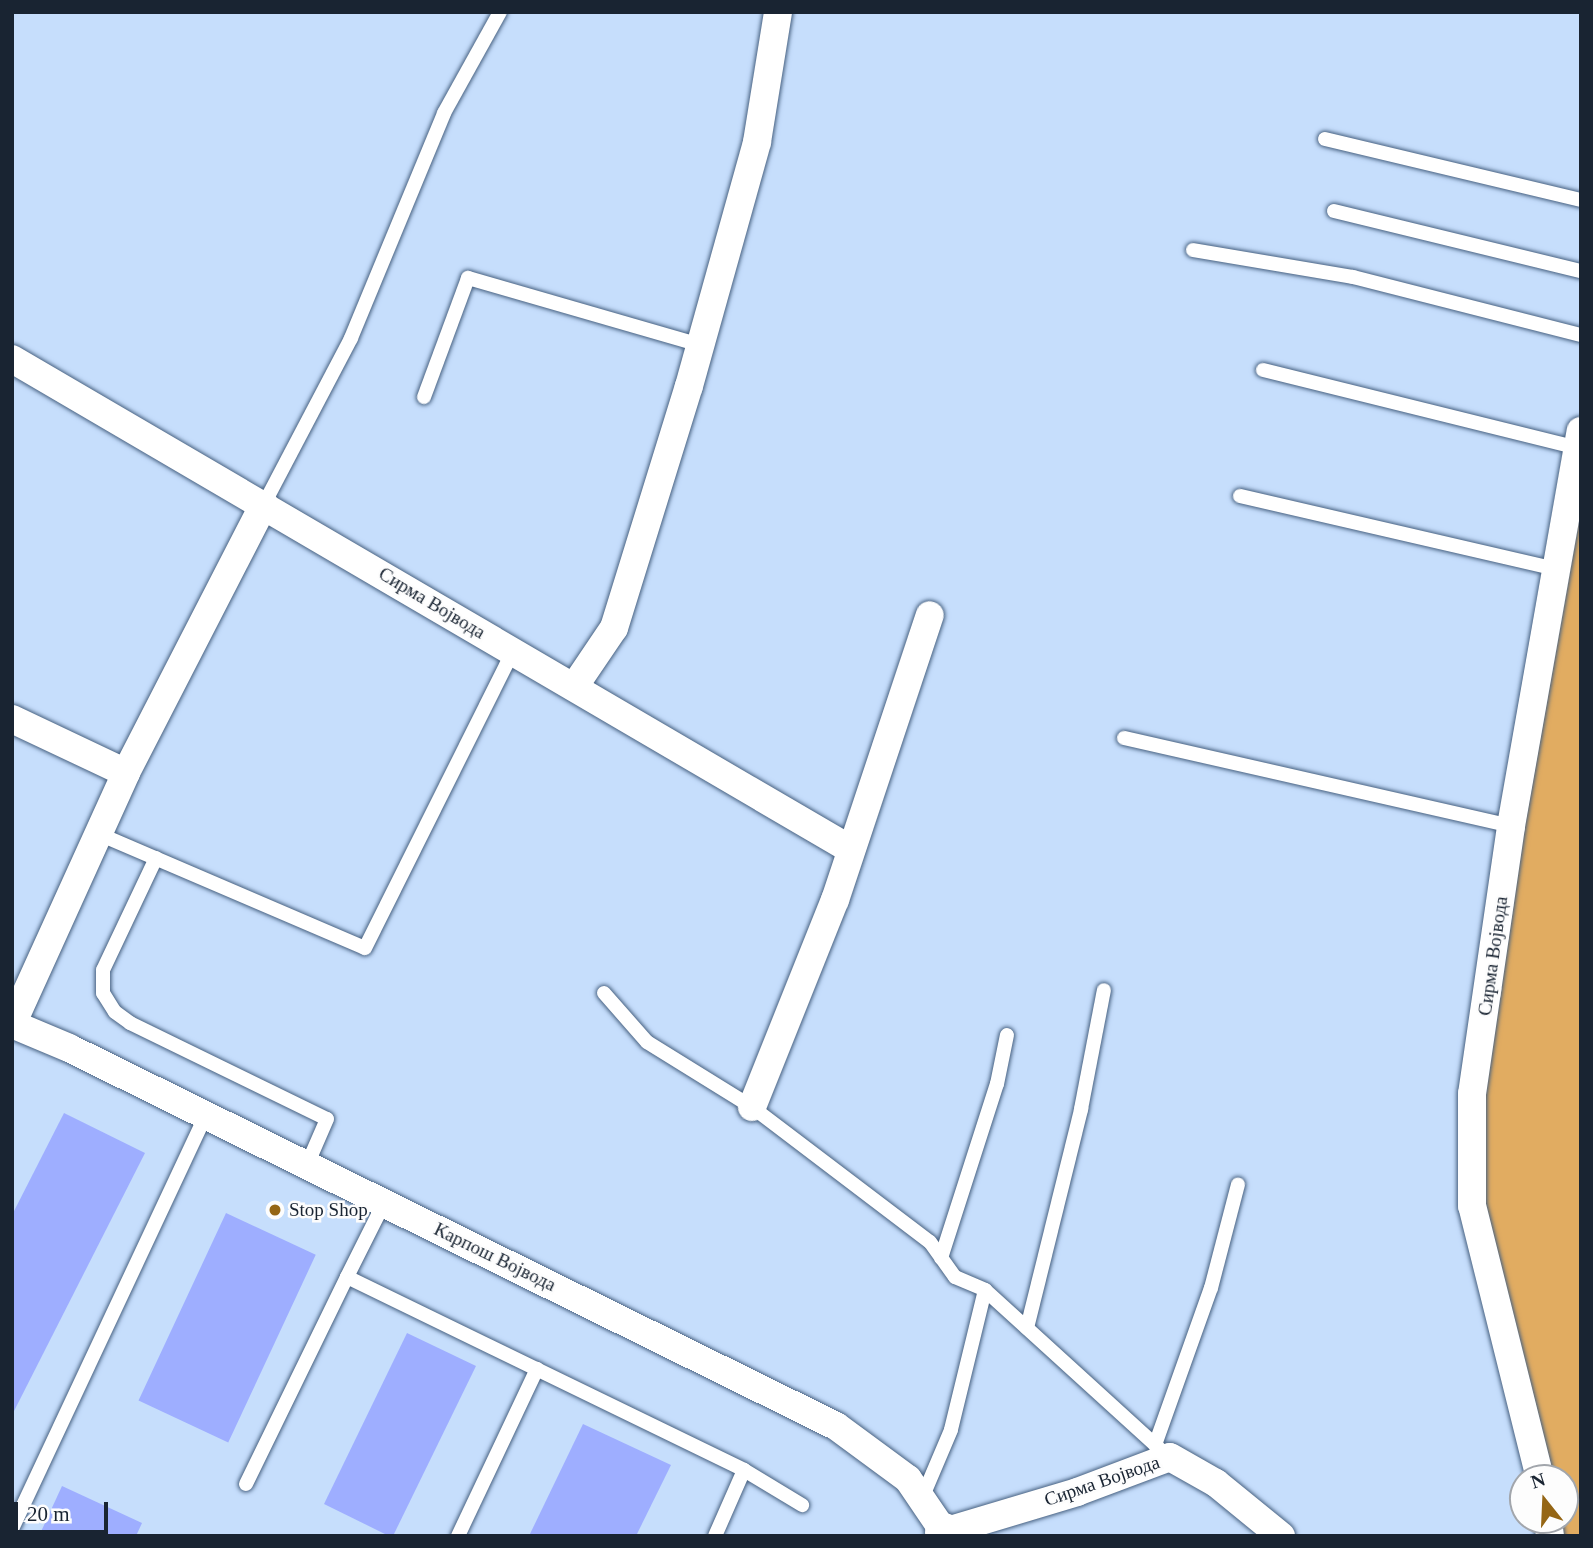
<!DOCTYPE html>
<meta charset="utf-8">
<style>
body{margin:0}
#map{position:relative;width:1593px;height:1548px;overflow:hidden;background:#c6defc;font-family:Georgia,serif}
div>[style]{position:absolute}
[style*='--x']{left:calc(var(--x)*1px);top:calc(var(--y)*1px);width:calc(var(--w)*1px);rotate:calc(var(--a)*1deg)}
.green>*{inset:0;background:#e1ac61}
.building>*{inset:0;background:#9eaeff;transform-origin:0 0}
.roads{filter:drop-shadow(0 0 2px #476181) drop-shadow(0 0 2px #476181)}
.lane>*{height:14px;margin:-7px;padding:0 7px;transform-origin:7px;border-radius:7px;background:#fff}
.street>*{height:28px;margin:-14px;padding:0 14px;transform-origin:14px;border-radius:14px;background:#fff}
.secondary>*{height:38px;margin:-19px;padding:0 19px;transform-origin:19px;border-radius:19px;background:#fff}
.dots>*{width:19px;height:19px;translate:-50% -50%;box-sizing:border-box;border:4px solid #fdfdfd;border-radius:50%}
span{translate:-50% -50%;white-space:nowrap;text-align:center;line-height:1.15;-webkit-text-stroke:5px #fdfdfd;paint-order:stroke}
.street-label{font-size:19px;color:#192432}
.poi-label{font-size:19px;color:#192432}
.left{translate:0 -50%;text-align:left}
.frame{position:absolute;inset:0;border:14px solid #192432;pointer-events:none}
.north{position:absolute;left:1509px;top:1464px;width:70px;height:70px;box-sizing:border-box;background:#fdfdfd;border:2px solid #a2a6ac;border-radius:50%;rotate:342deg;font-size:19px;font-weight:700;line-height:28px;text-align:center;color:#192432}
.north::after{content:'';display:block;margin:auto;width:24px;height:32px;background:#956615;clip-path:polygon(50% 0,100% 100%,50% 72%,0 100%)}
.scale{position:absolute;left:14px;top:1502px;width:94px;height:32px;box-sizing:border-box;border:4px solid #192432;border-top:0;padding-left:9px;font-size:21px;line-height:24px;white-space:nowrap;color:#192432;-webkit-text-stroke:5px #fdfdfd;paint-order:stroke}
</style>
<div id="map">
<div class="green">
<div style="clip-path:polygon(1581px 431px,1581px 1536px,1550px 1536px,1548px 1520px,1565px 1520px,1565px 1478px,1540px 1478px,1497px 1318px,1472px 1094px)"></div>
</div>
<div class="building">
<div style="clip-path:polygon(64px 1113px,145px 1153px,12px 1415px,12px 1215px)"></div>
<div style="left:226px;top:1213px;width:99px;height:207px;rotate:25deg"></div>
<div style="clip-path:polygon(407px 1333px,476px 1366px,393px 1536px,389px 1536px,324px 1504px)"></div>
<div style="clip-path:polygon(583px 1424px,671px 1465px,636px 1536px,529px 1536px)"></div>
<div style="clip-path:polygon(62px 1486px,142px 1523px,136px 1536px,39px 1536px)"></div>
</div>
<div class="roads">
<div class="lane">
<div style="--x:1325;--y:139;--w:263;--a:13.4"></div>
<div style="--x:1334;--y:211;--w:254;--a:13.7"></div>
<div style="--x:1193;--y:250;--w:162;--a:9.6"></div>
<div style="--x:1353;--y:277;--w:235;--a:14.3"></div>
<div style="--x:1263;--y:370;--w:325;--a:13.9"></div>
<div style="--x:424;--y:397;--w:127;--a:-69.7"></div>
<div style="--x:468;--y:278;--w:241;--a:16.1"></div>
<div style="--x:1240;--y:496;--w:324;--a:13"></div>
<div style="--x:264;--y:504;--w:187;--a:-62.3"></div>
<div style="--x:351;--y:338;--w:243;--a:-67.5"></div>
<div style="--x:444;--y:113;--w:115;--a:-61"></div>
<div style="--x:1124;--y:738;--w:397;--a:12.8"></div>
<div style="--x:99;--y:834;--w:289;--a:23.2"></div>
<div style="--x:365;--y:948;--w:332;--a:-63.5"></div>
<div style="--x:156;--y:858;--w:124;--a:115.3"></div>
<div style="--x:103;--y:970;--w:23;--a:90"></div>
<div style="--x:103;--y:993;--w:22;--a:58"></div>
<div style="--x:115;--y:1012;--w:19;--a:36"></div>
<div style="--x:130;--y:1023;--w:219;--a:26"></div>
<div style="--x:327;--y:1119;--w:50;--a:113.5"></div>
<div style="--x:604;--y:993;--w:65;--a:48.7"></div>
<div style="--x:647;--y:1042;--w:123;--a:31.8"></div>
<div style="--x:752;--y:1107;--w:223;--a:37.2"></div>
<div style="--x:930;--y:1242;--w:43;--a:54.5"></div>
<div style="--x:955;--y:1277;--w:33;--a:23"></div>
<div style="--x:985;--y:1290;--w:144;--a:103.7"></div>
<div style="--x:951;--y:1430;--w:72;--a:113"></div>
<div style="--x:384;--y:1203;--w:83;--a:116.6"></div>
<div style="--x:347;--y:1277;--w:441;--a:25.9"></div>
<div style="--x:744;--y:1470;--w:72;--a:113.7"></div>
<div style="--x:941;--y:1258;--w:183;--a:-72.2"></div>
<div style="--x:997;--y:1084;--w:50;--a:-78.5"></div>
<div style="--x:985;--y:1290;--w:238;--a:42.3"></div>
<div style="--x:1027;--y:1328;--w:226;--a:-76.1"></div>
<div style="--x:1081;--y:1109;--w:121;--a:-79.1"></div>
<div style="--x:1155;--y:1445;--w:167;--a:-70.4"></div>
<div style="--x:1211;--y:1288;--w:107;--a:-75.4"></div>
<div style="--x:744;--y:1470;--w:68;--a:31.1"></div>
<div style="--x:246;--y:1484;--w:230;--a:-64"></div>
<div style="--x:12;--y:1529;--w:457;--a:-64.9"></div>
<div style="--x:458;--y:1536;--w:185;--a:-64.7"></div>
</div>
<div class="street">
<div style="--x:12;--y:359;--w:971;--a:30.32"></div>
<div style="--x:264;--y:504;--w:302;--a:117.2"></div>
<div style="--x:126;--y:773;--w:276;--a:114.4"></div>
<div style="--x:12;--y:1024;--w:62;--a:22.8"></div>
<div style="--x:69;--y:1048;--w:855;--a:26.24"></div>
<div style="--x:836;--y:1426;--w:89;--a:36.4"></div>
<div style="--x:908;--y:1479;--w:64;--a:55.8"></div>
<div style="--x:944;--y:1532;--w:139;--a:-16.7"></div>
<div style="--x:1077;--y:1492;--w:99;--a:-20.6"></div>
<div style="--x:1170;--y:1457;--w:53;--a:29.5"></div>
<div style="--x:1216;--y:1483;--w:84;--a:39.2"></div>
<div style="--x:574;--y:687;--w:71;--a:-55.9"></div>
<div style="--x:614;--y:628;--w:253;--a:-72.8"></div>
<div style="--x:689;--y:386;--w:253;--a:-74.4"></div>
<div style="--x:757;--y:142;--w:132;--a:-80.8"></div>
<div style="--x:12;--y:719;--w:126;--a:25.3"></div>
<div style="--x:752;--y:1107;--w:223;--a:-68.2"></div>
<div style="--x:835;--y:900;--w:300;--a:-71.6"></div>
<div style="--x:1540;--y:1478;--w:280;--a:-104"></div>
<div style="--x:1472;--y:1206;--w:112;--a:-90"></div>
<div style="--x:1472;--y:1094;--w:271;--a:-81.7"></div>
<div style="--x:1511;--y:826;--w:401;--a:-80"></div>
<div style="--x:1548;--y:1520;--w:16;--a:83"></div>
</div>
<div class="secondary">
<div style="--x:944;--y:1532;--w:4;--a:76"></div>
</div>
</div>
<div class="dots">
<div style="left:275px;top:1210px;background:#956615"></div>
</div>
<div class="street-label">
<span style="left:432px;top:603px;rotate:31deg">Сирма Војвода</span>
<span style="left:1493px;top:956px;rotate:-82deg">Сирма Војвода</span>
<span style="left:495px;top:1257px;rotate:26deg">Карпош Војвода</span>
<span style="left:1102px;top:1481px;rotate:-19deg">Сирма Војвода</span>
</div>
<div class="poi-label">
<span class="left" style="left:289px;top:1210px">Stop Shop</span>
</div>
<div class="frame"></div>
<div class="north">N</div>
<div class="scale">20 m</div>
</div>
